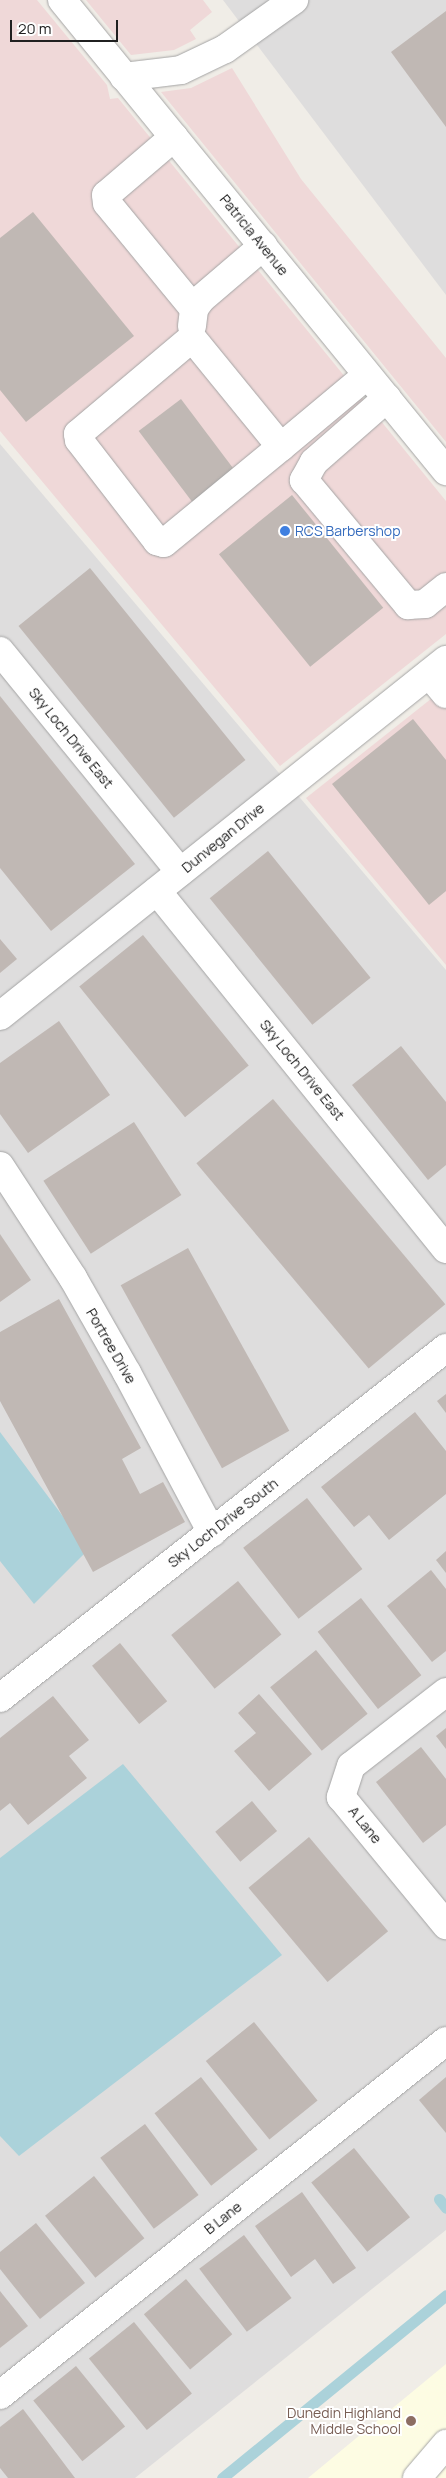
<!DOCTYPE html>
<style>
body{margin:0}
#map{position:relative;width:446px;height:2478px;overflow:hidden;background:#f0ede7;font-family:Manrope,sans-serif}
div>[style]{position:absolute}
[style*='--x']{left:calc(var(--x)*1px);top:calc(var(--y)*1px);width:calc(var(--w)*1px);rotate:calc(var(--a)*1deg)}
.residential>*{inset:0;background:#dedddd}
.commercial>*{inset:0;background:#efd8d8}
.education>*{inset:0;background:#fdfce3}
.water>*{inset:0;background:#abd2da}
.stream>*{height:11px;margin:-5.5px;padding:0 5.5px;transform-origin:5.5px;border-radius:5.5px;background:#abd2da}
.building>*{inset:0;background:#c0b8b4;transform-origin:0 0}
.roads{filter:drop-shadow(0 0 1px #a4a4a4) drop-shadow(0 0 1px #a4a4a4)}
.minor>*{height:28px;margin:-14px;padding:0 14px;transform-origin:14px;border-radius:14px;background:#fff}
.dots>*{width:14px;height:14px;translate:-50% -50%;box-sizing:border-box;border:2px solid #fff;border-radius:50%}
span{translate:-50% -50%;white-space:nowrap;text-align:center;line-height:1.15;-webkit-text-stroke:4px #fff;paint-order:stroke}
.street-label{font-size:14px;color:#202020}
.shop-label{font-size:14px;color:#366cbe}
.left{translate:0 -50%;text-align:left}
.education-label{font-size:14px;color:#785e54}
.right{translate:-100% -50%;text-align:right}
.scale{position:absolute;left:10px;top:20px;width:108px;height:22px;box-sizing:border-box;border:2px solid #202020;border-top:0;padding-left:6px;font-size:15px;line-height:18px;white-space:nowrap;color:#202020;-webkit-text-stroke:4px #fff;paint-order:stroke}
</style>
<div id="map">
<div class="residential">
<div style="clip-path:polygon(223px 0,446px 0,446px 295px)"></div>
<div style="clip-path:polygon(0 444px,446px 970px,446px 2230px,135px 2478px,0 2478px)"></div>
</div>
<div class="commercial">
<div style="clip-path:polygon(0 0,37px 0,107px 85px,110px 99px,118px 98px,446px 501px,446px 634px,280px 766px,0 431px)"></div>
<div style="clip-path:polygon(86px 0,203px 0,212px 12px,190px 30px,196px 39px,174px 50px,131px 55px)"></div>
<div style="clip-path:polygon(232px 68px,301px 179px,446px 358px,446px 442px,161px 92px,191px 88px)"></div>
<div style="clip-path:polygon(446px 687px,446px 965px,306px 798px)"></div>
</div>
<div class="education">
<div style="clip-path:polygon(446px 2364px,446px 2478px,308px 2478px)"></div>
</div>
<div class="water">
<div style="clip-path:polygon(0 1432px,88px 1550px,34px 1604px,0 1561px)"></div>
<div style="clip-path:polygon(123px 1764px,282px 1955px,19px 2156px,0 2136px,0 1858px)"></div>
</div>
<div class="stream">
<div style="--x:439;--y:2199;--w:11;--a:52"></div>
<div style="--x:222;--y:2478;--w:289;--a:-39.2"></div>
</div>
<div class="building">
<div style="clip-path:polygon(446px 11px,446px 127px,391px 52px)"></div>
<div style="clip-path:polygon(33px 212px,134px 336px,26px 422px,0 390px,0 238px)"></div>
<div style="left:181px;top:399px;width:91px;height:53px;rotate:53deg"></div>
<div style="left:292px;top:495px;width:145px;height:94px;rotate:51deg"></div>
<div style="left:90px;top:568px;width:247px;height:92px;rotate:51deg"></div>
<div style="clip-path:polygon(0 696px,135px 864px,51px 931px,0 868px)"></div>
<div style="clip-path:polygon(413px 719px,446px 760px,446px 891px,429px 905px,332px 784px)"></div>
<div style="left:268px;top:851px;width:163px;height:75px;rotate:51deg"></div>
<div style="left:143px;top:935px;width:168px;height:82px;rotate:51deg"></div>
<div style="clip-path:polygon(0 939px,17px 959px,0 973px)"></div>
<div style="clip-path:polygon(59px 1021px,110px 1095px,28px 1153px,0 1114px,0 1063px)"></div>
<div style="clip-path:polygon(401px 1046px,446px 1102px,446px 1165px,428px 1180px,352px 1085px)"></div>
<div style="left:273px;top:1099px;width:268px;height:100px;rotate:50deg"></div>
<div style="left:134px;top:1122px;width:87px;height:108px;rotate:57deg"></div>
<div style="clip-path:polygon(0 1234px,31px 1280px,0 1302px)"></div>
<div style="left:188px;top:1248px;width:209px;height:77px;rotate:61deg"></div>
<div style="clip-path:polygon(59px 1299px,141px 1448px,122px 1459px,140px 1494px,163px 1482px,185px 1522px,93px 1572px,0 1401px,0 1332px)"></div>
<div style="clip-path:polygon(446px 1394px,446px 1413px,437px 1401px)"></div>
<div style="clip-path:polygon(415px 1412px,446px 1451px,446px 1494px,389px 1540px,369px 1515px,354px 1527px,321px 1487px)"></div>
<div style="left:307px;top:1498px;width:90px;height:81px;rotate:52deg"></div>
<div style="clip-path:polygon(446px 1551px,446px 1573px,436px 1560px)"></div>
<div style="clip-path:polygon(431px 1570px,446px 1589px,446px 1651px,432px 1662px,387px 1606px)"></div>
<div style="left:238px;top:1581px;width:69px;height:86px;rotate:51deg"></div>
<div style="left:361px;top:1598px;width:98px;height:55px;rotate:52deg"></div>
<div style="left:120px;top:1643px;width:75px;height:36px;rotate:51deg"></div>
<div style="left:316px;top:1650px;width:82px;height:59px;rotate:51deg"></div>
<div style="clip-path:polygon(259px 1694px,312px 1754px,269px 1791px,234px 1751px,256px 1733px,238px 1713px)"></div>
<div style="clip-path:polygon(53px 1696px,89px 1740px,69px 1756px,87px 1778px,28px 1825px,10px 1803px,0 1811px,0 1738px)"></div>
<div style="clip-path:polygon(446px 1728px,446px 1749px,436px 1736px)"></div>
<div style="clip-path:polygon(421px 1747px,446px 1779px,446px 1825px,423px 1843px,376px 1782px)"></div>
<div style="left:252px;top:1801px;width:39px;height:48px;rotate:50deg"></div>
<div style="left:309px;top:1837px;width:123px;height:79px;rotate:50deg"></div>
<div style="left:254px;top:2022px;width:101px;height:62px;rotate:51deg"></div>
<div style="left:201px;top:2077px;width:92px;height:59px;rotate:52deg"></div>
<div style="clip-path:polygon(446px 2077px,446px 2133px,419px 2100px)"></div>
<div style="left:145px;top:2124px;width:89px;height:56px;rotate:53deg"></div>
<div style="left:354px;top:2148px;width:89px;height:55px;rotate:51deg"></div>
<div style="left:94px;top:2176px;width:80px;height:63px;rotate:51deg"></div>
<div style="clip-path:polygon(302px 2192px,356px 2268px,333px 2284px,315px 2259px,291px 2277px,255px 2226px)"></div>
<div style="clip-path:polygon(36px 2223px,85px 2283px,40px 2319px,0 2269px,0 2252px)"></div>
<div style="left:244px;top:2235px;width:79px;height:56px;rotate:53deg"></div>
<div style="left:186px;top:2279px;width:72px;height:55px;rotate:50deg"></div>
<div style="clip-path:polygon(0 2291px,28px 2326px,0 2348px)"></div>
<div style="left:134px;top:2322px;width:92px;height:58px;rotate:51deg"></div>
<div style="left:76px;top:2366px;width:78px;height:55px;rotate:51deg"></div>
<div style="clip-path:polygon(23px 2409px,75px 2478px,8px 2478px,0 2468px,0 2427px)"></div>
</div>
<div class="roads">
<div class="minor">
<div style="--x:62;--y:0;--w:608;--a:50.81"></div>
<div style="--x:124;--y:77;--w:57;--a:-7"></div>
<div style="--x:181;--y:70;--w:49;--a:-25.5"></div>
<div style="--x:225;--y:49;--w:85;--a:-35.4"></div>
<div style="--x:174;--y:137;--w:89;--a:139.5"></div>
<div style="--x:106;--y:195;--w:8;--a:83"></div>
<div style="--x:107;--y:203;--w:137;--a:50.6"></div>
<div style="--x:192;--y:326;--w:17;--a:-83"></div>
<div style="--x:194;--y:309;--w:12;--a:-55"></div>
<div style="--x:201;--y:299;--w:82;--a:-40.5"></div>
<div style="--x:387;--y:398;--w:97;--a:138.8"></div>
<div style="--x:314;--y:462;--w:21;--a:119"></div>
<div style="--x:304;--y:480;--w:163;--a:50.2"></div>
<div style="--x:408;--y:605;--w:17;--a:-3"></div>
<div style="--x:425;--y:604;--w:27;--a:-39"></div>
<div style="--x:281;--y:447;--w:141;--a:-129.2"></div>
<div style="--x:192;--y:338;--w:149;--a:139.9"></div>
<div style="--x:78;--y:434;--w:6;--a:81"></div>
<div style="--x:79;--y:440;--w:128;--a:52.3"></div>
<div style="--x:157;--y:541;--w:7;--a:16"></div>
<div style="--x:164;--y:543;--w:151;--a:-39.4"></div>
<div style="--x:281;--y:447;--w:112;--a:-39.9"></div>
<div style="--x:0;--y:651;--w:285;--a:50.8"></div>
<div style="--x:429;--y:674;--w:26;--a:50"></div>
<div style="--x:157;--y:891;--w:460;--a:51.1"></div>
<div style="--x:0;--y:1016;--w:571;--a:-38.6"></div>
<div style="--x:0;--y:1166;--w:134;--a:56.9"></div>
<div style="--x:73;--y:1278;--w:109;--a:60.4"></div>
<div style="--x:127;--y:1373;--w:181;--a:62"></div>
<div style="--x:446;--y:1692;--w:120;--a:142.1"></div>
<div style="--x:351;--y:1766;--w:33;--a:108"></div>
<div style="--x:341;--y:1797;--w:166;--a:50.6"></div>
<div style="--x:0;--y:1698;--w:567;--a:-38.12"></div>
<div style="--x:0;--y:2395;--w:569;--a:-38.44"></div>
<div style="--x:417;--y:2478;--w:45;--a:-49.5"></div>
</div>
</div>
<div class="dots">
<div style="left:285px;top:531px;background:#3f7fe0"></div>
<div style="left:411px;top:2421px;background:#8d6e63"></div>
</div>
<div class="street-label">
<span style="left:254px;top:235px;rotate:51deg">Patricia Avenue</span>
<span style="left:71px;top:738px;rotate:51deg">Sky Loch Drive East</span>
<span style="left:223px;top:838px;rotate:-39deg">Dunvegan Drive</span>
<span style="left:302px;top:1070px;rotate:51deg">Sky Loch Drive East</span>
<span style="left:111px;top:1346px;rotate:60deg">Portree Drive</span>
<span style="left:223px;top:1523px;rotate:-38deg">Sky Loch Drive South</span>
<span style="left:365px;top:1825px;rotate:51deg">A Lane</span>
<span style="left:223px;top:2218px;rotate:-38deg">B Lane</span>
</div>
<div class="shop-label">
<span class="left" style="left:295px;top:531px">RCS Barbershop</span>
</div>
<div class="education-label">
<span class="right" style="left:401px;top:2421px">Dunedin Highland<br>Middle School</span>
</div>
<div class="scale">20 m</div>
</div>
